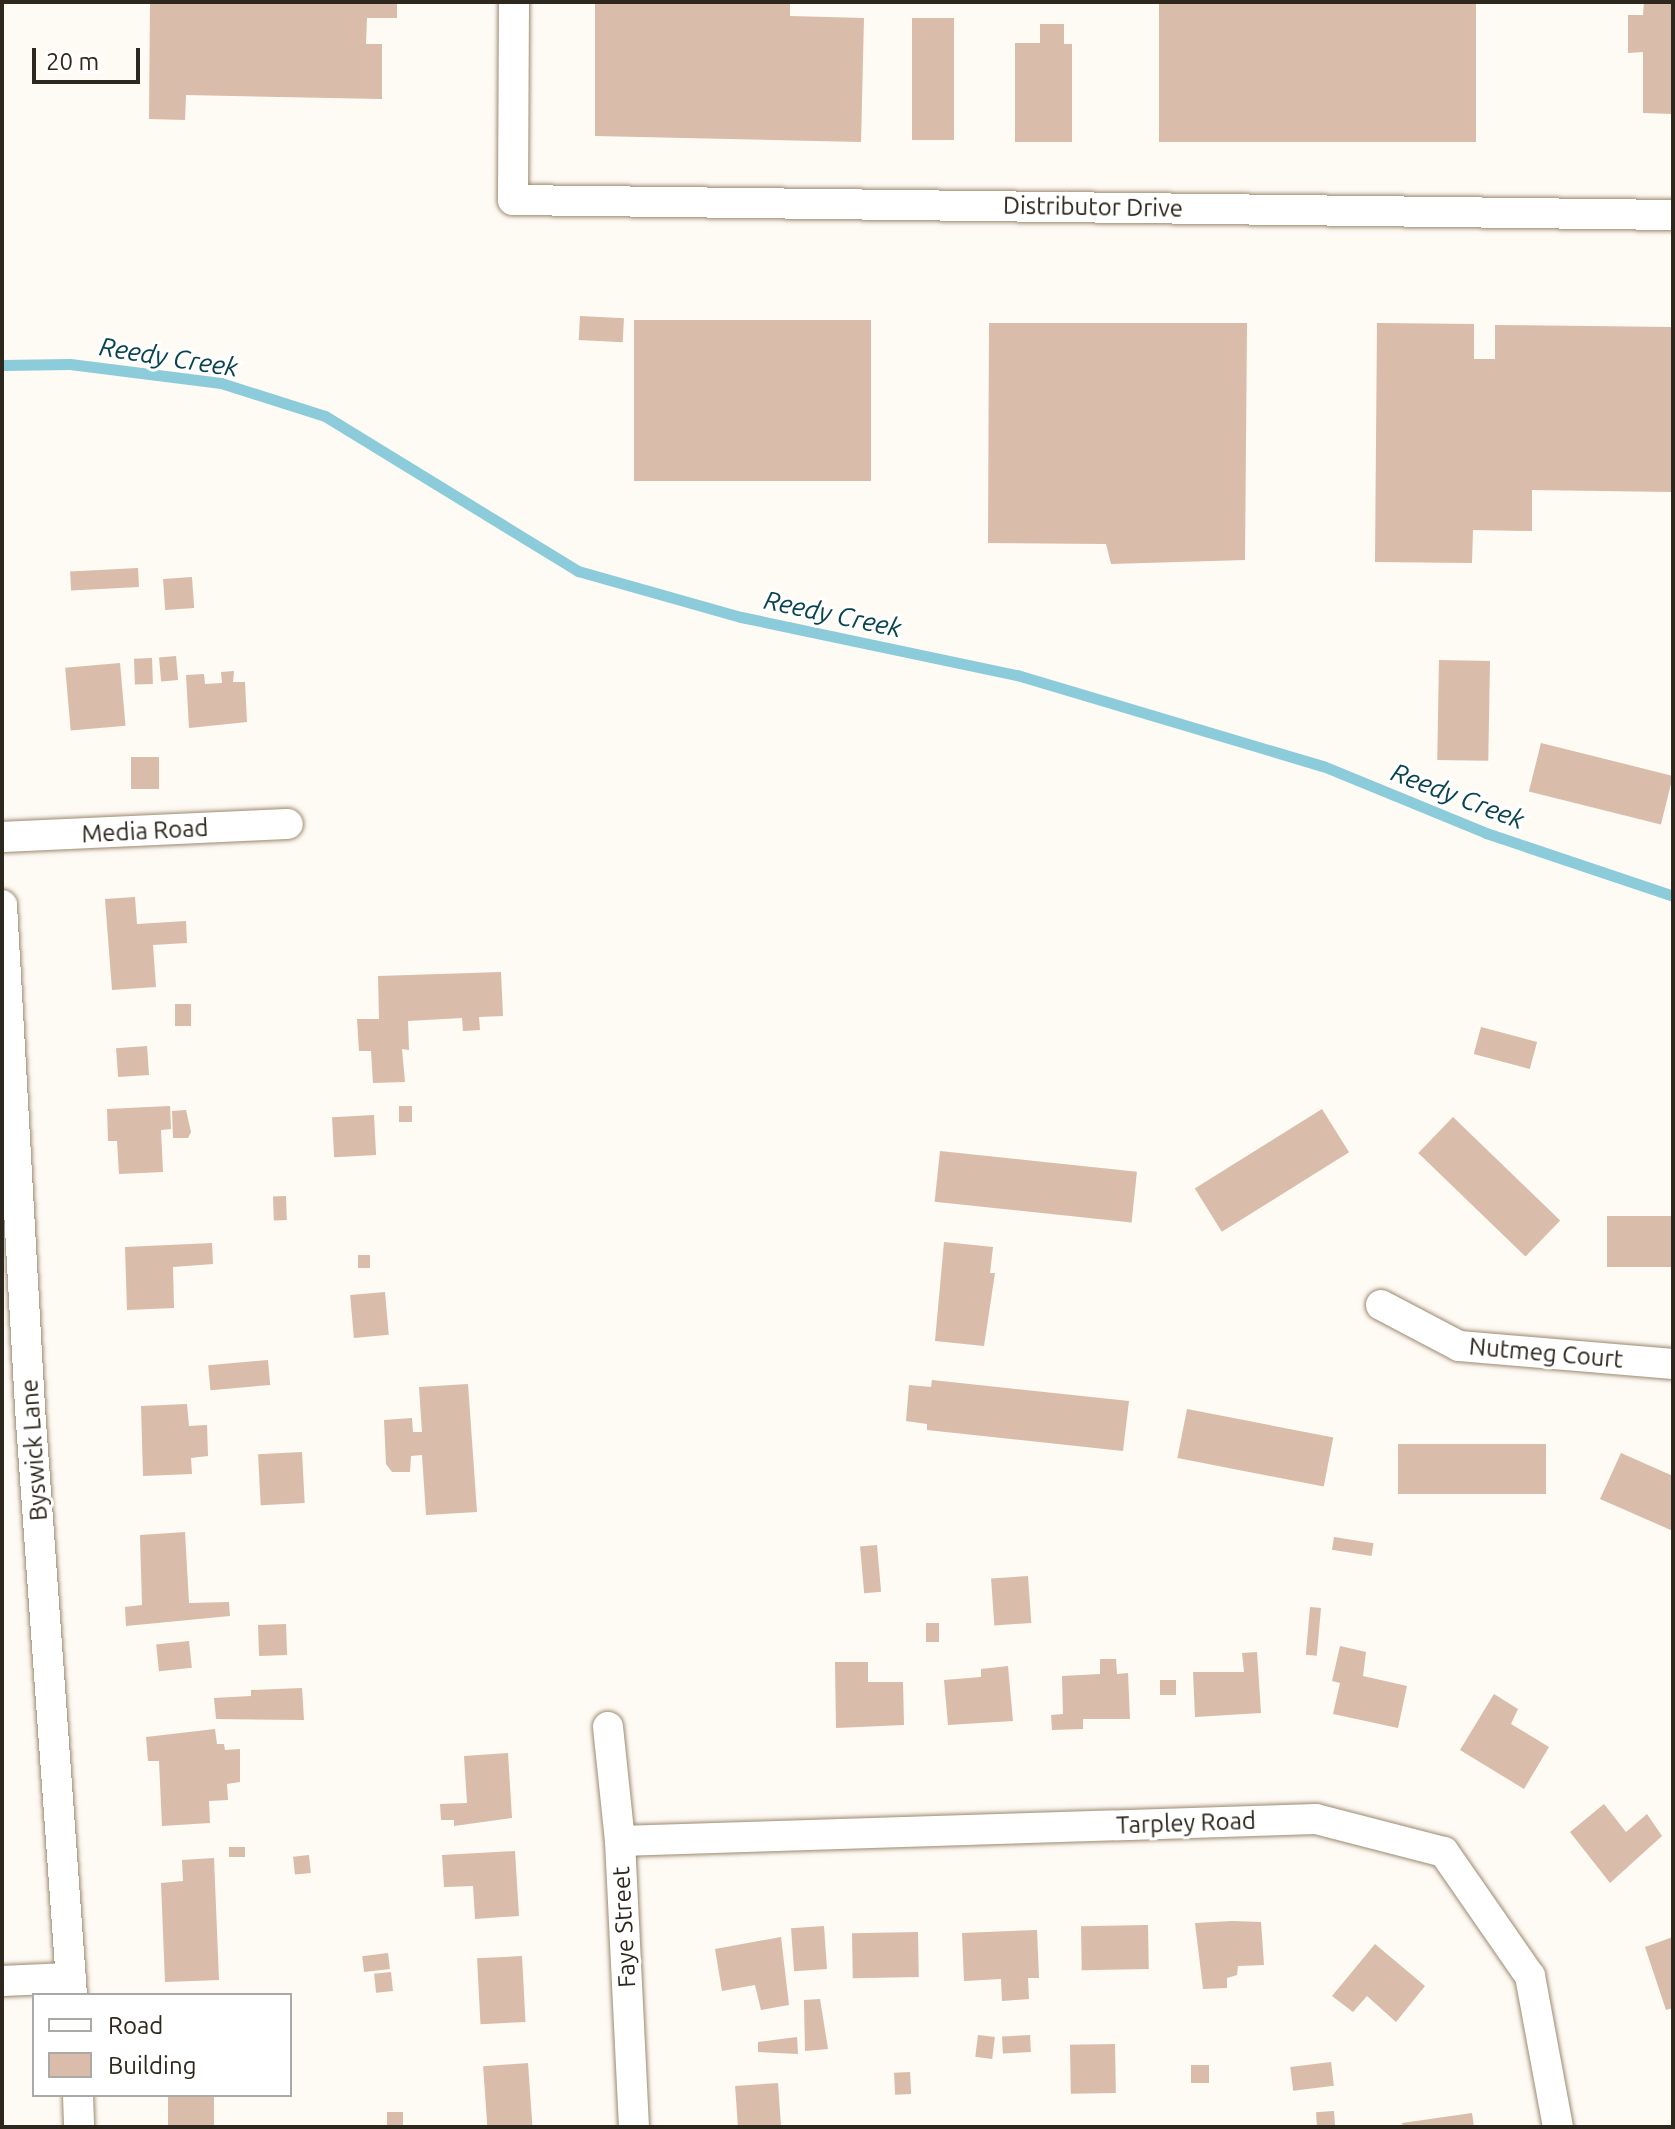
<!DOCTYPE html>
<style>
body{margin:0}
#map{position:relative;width:1675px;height:2129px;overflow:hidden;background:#fefaf4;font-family:Ubuntu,sans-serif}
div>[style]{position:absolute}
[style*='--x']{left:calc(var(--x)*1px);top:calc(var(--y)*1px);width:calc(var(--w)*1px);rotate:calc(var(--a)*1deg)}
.stream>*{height:11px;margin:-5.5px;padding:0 5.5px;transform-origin:5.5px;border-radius:5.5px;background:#8ccbda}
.building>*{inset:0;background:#d9bca9;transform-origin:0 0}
.roads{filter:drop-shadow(0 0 2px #9c8970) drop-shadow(0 0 2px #9c8970)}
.street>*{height:30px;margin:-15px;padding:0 15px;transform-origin:15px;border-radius:15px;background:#fff}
span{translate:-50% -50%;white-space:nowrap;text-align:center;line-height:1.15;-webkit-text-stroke:6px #fff;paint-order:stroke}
.street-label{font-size:24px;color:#2e271d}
.water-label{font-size:26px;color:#08434e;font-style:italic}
.frame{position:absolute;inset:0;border:4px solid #2e271d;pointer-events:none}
.legend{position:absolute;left:32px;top:1993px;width:260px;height:104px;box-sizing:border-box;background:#fff;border:2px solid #aba9a5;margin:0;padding:10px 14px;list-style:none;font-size:24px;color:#2e271d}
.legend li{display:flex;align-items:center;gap:16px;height:40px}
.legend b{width:40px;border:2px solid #aba9a5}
.scale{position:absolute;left:32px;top:48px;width:108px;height:36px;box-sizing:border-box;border:4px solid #2e271d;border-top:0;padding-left:10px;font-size:24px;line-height:28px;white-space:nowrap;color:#2e271d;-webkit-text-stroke:6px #fff;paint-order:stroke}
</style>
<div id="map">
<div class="stream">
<div style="--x:2;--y:365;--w:68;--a:-0.8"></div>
<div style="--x:70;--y:364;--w:152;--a:7.2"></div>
<div style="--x:221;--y:383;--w:109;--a:17.6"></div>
<div style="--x:325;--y:416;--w:297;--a:31.5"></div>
<div style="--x:578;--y:571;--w:169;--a:15.8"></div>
<div style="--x:741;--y:617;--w:282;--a:11.9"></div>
<div style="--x:1017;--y:675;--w:319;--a:16.6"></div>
<div style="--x:1323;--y:766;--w:176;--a:22.3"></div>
<div style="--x:1486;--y:833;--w:197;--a:18.6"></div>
</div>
<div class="building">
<div style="clip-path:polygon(150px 2px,397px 2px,397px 18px,367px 18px,366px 44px,382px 44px,382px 99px,186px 95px,185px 120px,149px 119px)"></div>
<div style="clip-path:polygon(595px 2px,790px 2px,790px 16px,864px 18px,861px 142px,595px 136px)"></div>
<div style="left:1159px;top:2px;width:317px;height:140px"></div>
<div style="clip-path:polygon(1644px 2px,1673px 2px,1673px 114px,1643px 113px,1643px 52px,1628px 53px,1628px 15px,1643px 15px)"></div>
<div style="left:912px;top:18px;width:42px;height:122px"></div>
<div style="clip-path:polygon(1040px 24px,1064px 24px,1064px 44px,1072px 44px,1072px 142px,1015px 142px,1015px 43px,1040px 43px)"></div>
<div style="left:580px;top:316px;width:44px;height:24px;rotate:3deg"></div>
<div style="left:634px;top:320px;width:237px;height:161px"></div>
<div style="clip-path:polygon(989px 323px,1247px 323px,1245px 560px,1111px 564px,1106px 544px,988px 543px)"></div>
<div style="clip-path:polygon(1377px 323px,1474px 324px,1474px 359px,1495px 359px,1495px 325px,1673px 327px,1673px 492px,1532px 490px,1532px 531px,1473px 530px,1472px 563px,1375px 562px)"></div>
<div style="left:138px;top:568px;width:19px;height:68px;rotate:87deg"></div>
<div style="left:192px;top:577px;width:31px;height:29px;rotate:86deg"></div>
<div style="left:176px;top:656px;width:24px;height:17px;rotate:85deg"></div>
<div style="left:152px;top:658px;width:26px;height:18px;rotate:88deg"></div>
<div style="left:1439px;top:660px;width:51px;height:100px;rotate:1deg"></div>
<div style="left:120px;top:663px;width:63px;height:55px;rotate:85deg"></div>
<div style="clip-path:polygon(234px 671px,233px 682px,245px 682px,247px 722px,189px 728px,186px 675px,204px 674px,205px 684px,222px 683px,221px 672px)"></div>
<div style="left:1541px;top:743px;width:136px;height:50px;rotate:14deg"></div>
<div style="left:131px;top:757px;width:28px;height:32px"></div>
<div style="clip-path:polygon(135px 897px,137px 924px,186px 921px,187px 943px,153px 945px,156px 987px,112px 990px,105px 899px)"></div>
<div style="clip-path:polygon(501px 972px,503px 1016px,479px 1017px,480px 1030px,463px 1031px,462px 1018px,408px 1021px,409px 1050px,402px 1049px,405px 1082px,373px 1083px,371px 1051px,359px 1051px,357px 1019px,379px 1019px,378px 976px)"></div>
<div style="left:175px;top:1004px;width:16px;height:22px"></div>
<div style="left:1481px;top:1027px;width:58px;height:28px;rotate:15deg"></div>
<div style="left:147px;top:1046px;width:29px;height:31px;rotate:86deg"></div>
<div style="clip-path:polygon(170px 1106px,171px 1129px,161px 1130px,163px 1172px,119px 1174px,117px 1141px,108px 1141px,107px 1109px)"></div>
<div style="left:412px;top:1106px;width:16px;height:13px;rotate:90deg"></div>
<div style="left:1322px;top:1109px;width:51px;height:150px;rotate:58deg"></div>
<div style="clip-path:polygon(186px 1110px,191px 1132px,188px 1138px,173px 1138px,172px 1111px)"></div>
<div style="left:374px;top:1115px;width:40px;height:42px;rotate:87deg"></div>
<div style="left:1453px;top:1117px;width:149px;height:50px;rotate:44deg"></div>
<div style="left:940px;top:1151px;width:198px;height:51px;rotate:6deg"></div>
<div style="left:286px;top:1196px;width:24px;height:13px;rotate:88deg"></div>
<div style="left:1673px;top:1216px;width:51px;height:66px;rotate:90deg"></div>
<div style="clip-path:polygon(944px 1242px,993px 1247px,990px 1273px,995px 1273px,984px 1346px,935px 1341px)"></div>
<div style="clip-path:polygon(212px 1243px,213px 1264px,173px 1267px,174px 1308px,127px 1310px,125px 1247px)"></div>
<div style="left:358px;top:1255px;width:12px;height:13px"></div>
<div style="left:385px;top:1292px;width:43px;height:35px;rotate:85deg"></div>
<div style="left:268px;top:1360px;width:25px;height:60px;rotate:85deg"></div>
<div style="clip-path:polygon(932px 1380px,1129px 1401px,1123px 1451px,927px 1430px,927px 1424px,906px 1421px,909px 1385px,931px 1387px)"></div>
<div style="clip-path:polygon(468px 1384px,477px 1512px,426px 1515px,422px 1455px,411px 1456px,410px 1472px,392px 1472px,386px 1464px,384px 1420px,412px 1418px,413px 1432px,422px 1432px,419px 1387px)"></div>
<div style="clip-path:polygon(187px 1404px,189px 1426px,207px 1425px,208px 1456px,191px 1458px,192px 1474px,143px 1476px,141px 1406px)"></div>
<div style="left:1187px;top:1409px;width:149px;height:50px;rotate:11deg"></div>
<div style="left:1398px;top:1444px;width:148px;height:50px"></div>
<div style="left:302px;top:1452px;width:51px;height:44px;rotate:87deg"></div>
<div style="clip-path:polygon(1621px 1453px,1673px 1476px,1673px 1531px,1600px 1499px)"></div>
<div style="clip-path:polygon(185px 1532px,189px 1603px,229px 1602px,230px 1616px,126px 1626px,125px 1607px,142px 1605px,140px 1535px)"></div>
<div style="left:1334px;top:1537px;width:40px;height:13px;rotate:9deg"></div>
<div style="left:877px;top:1545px;width:47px;height:17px;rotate:85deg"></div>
<div style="left:1028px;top:1576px;width:47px;height:37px;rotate:86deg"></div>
<div style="left:1310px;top:1607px;width:11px;height:48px;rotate:5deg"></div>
<div style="left:926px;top:1623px;width:13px;height:19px"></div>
<div style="left:286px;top:1624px;width:31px;height:28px;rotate:88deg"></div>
<div style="left:189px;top:1641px;width:27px;height:33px;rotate:84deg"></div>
<div style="clip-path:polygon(1340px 1646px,1366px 1652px,1363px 1676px,1407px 1686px,1398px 1728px,1333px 1714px,1340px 1683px,1332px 1681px)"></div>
<div style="clip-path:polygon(1257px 1652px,1261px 1713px,1195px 1717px,1193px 1672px,1244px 1672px,1242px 1653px)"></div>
<div style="clip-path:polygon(1100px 1659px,1116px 1659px,1117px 1674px,1128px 1673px,1130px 1719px,1083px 1719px,1083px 1729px,1052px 1730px,1051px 1715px,1063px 1714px,1062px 1676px,1100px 1674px)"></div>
<div style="clip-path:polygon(835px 1662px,868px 1662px,868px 1682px,903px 1682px,904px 1725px,836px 1728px)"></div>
<div style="clip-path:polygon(1008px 1666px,1013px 1721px,948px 1725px,944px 1680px,981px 1677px,981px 1669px)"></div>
<div style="left:1176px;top:1680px;width:15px;height:16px;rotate:90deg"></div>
<div style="clip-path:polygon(302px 1688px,304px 1720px,216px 1719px,214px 1698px,251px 1696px,251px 1690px)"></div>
<div style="clip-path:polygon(1494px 1694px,1518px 1709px,1511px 1724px,1549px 1747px,1524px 1789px,1460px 1750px)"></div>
<div style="clip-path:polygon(215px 1729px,217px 1744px,224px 1744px,225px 1750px,240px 1749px,240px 1782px,227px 1784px,228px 1800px,209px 1801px,210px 1823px,162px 1826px,159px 1761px,148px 1761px,146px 1737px)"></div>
<div style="clip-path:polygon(508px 1753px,512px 1818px,454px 1826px,454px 1820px,441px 1820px,440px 1804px,467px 1803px,464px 1756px)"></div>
<div style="clip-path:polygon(1604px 1804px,1626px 1832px,1647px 1814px,1662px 1836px,1610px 1883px,1570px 1832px)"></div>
<div style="left:229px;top:1847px;width:16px;height:10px"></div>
<div style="clip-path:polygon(515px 1851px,519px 1916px,475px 1919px,473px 1886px,444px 1887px,442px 1855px)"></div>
<div style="left:309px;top:1855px;width:18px;height:16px;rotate:84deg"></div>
<div style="clip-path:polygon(214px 1858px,219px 1980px,165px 1982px,161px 1883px,183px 1881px,182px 1860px)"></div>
<div style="clip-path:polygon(1232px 1921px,1261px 1922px,1264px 1965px,1238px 1966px,1237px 1975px,1227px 1978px,1227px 1988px,1203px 1989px,1195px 1923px)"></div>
<div style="left:1148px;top:1925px;width:44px;height:67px;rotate:89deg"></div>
<div style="left:824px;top:1926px;width:43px;height:33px;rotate:86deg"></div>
<div style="clip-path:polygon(1037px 1930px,1039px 1978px,1028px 1978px,1029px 1999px,1002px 2001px,1001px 1979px,964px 1981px,962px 1933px)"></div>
<div style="left:918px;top:1932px;width:45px;height:66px;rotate:89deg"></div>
<div style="clip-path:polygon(781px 1937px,789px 2005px,761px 2010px,755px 1985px,722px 1991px,715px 1949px)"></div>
<div style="clip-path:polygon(1673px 1937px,1673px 2008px,1666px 2010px,1645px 1947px)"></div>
<div style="clip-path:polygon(1375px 1944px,1425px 1986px,1396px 2022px,1367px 1996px,1353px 2012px,1332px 1996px)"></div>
<div style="left:388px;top:1953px;width:16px;height:26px;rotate:83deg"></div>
<div style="left:522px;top:1956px;width:66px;height:45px;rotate:87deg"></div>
<div style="left:391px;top:1972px;width:19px;height:17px;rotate:84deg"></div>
<div style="clip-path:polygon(820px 1999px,828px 2049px,805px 2051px,804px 2000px)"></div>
<div style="left:978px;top:2035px;width:17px;height:22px;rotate:7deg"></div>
<div style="left:1030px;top:2035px;width:17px;height:28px;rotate:87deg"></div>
<div style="clip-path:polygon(797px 2037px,798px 2054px,758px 2052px,758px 2042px)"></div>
<div style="left:1115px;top:2044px;width:49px;height:45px;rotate:89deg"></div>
<div style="left:1331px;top:2062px;width:24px;height:41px;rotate:83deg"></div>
<div style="left:528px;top:2063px;width:64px;height:45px;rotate:86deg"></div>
<div style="left:1191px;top:2065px;width:18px;height:18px"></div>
<div style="left:910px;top:2072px;width:22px;height:16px;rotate:87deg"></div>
<div style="left:778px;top:2083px;width:44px;height:43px;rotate:86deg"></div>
<div style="left:168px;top:2095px;width:46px;height:32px"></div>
<div style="left:1334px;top:2111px;width:16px;height:18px;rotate:86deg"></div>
<div style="left:387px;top:2112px;width:16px;height:15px"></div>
<div style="clip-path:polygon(1472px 2113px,1474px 2127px,1403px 2127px,1402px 2123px)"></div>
</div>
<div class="roads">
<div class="street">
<div style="--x:514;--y:2;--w:198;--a:90.3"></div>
<div style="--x:513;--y:200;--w:1160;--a:0.74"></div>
<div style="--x:2;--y:837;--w:286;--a:-2.6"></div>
<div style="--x:2;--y:905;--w:504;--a:86.81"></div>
<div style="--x:30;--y:1408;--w:589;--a:85.91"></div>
<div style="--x:1381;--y:1305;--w:88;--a:27.7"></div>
<div style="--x:1459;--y:1346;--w:215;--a:4.8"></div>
<div style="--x:608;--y:1727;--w:115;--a:84"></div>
<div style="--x:620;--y:1841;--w:286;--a:87.2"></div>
<div style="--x:620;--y:1841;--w:696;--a:-1.81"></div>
<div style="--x:1316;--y:1819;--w:132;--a:14.5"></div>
<div style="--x:1444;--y:1852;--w:151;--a:55.3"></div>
<div style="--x:1530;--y:1976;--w:154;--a:79.5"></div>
<div style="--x:2;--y:1981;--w:69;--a:-2.5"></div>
<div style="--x:78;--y:2095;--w:32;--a:88"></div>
</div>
</div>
<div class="street-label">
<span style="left:1093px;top:207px;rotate:1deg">Distributor Drive</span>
<span style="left:145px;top:831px;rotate:-3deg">Media Road</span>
<span style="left:1546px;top:1353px;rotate:5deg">Nutmeg Court</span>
<span style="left:34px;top:1450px;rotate:-94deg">Byswick Lane</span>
<span style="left:1186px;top:1823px;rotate:-2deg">Tarpley Road</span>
<span style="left:624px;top:1927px;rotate:-93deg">Faye Street</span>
</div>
<div class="water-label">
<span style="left:169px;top:357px;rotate:9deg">Reedy Creek</span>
<span style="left:833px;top:614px;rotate:12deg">Reedy Creek</span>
<span style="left:1458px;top:796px;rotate:21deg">Reedy Creek</span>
</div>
<div class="frame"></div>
<ul class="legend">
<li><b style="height:10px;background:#fff"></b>Road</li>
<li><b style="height:22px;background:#d9bca9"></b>Building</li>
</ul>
<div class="scale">20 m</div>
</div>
